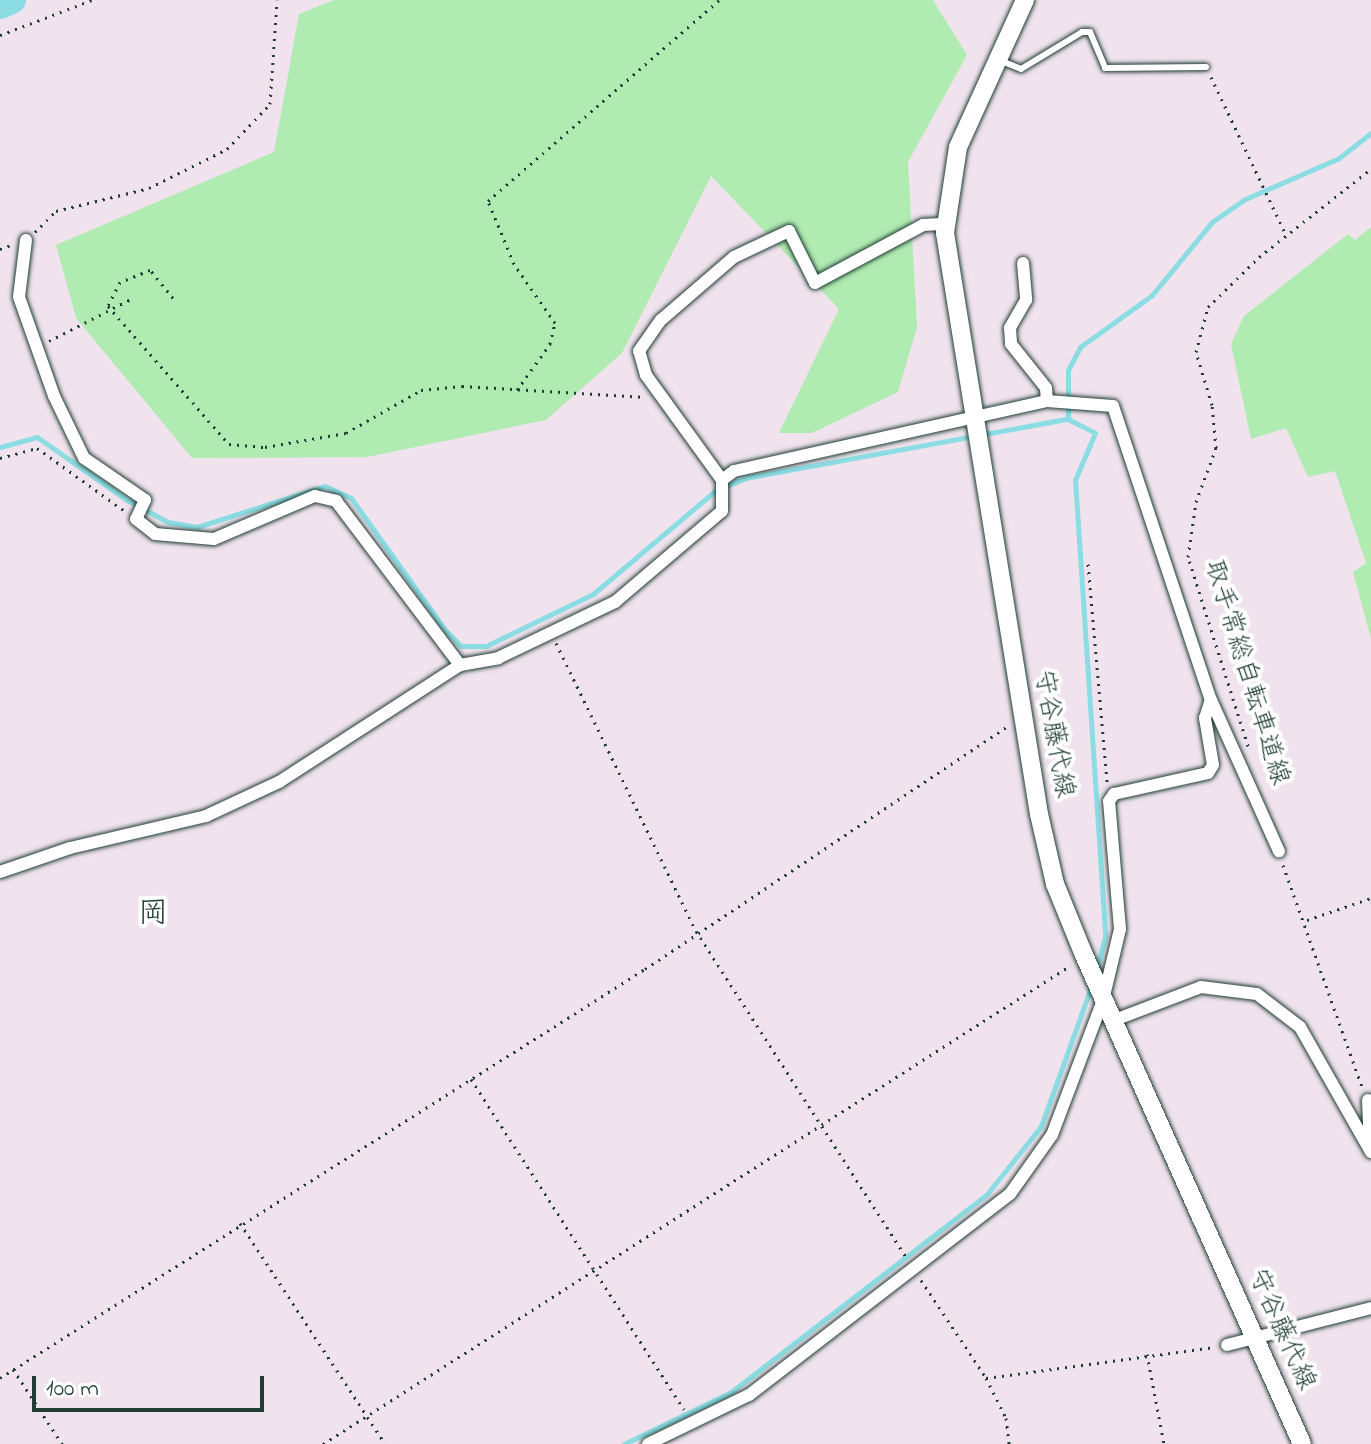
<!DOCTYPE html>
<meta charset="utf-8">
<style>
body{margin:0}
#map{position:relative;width:1371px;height:1444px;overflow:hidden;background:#f0e3ee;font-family:"Indie Flower","Klee One",sans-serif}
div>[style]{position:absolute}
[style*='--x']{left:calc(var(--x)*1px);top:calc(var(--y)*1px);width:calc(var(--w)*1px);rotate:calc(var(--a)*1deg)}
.green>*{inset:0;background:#b0ebb1}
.stream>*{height:5px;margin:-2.5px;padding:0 2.5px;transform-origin:2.5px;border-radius:2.5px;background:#8bdde3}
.river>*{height:28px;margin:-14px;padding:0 14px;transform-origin:14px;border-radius:14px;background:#8bdde3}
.path>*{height:3px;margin-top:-1.5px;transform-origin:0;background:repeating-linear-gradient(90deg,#1f3d34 0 2px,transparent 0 8px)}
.roads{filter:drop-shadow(0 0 2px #1f3d34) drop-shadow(0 0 2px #1f3d34)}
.service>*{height:6px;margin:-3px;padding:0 3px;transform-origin:3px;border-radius:3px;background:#fff}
.minor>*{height:12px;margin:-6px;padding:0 6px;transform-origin:6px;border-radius:6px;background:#fff}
.secondary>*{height:18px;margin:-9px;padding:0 9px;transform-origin:9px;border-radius:9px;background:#fff}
span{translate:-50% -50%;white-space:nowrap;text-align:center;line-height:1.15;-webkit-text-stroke:8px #fff;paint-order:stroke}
.street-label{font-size:26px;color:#1f3d34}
.quarter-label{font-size:30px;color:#1f3d34}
.scale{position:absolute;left:32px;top:1376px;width:232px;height:36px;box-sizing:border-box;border:4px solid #1f3d34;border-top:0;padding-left:10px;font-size:24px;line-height:28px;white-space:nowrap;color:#1f3d34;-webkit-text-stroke:6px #fff;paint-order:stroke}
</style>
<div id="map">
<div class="green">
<div style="clip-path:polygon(334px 0,933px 0,967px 55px,908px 162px,917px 327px,898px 392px,812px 433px,779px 433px,839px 309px,711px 176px,622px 353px,546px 420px,367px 457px,192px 458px,76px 318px,56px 245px,274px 152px,299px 14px)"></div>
<div style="clip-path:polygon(1371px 227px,1371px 639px,1353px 572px,1366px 563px,1335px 471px,1308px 477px,1286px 428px,1251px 439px,1231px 344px,1244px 316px,1348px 234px,1355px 240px)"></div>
</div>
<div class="stream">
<div style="--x:1068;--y:419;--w:49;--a:-90"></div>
<div style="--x:1068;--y:370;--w:26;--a:-62"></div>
<div style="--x:1080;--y:347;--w:89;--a:-35.8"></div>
<div style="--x:1152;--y:295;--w:94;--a:-50.6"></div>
<div style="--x:1212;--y:222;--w:38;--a:-35"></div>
<div style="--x:1243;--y:200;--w:105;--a:-23.6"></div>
<div style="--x:1339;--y:158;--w:41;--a:-38"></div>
<div style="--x:0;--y:447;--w:38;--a:-15"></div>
<div style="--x:37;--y:437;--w:110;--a:35"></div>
<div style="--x:127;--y:500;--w:47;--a:28.2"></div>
<div style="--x:168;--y:522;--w:29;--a:10"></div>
<div style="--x:197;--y:527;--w:134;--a:-17.8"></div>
<div style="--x:325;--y:486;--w:29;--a:25"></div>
<div style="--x:351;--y:498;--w:163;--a:54.5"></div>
<div style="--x:446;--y:631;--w:21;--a:45"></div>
<div style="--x:461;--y:646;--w:25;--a:0"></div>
<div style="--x:486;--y:646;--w:119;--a:-25.9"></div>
<div style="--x:593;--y:594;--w:161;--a:-40.2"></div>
<div style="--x:716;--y:490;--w:31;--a:-22"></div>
<div style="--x:745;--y:478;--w:328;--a:-10.4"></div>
<div style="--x:1068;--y:419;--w:30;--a:27"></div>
<div style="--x:1095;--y:433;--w:51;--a:113.1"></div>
<div style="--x:1075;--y:480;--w:458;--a:86.2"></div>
<div style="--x:1105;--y:937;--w:34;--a:105"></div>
<div style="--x:624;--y:1444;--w:119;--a:-25.9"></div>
<div style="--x:731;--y:1392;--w:324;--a:-37.7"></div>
<div style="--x:987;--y:1194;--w:87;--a:-51.5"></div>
<div style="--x:1041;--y:1126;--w:148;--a:-70.2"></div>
</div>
<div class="river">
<div style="--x:0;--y:5;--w:13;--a:-23"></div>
</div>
<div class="path">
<div style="--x:0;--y:35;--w:98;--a:-20.8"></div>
<div style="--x:1211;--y:77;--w:175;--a:64.6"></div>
<div style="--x:35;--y:232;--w:30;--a:-45"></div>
<div style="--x:56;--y:211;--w:96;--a:-13.9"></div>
<div style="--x:149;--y:188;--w:87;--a:-26.6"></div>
<div style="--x:227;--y:149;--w:62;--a:-46.3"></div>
<div style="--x:270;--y:104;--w:104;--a:-86.1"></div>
<div style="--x:0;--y:249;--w:12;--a:-20"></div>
<div style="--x:173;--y:298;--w:36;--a:-129"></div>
<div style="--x:150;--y:270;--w:32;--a:158"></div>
<div style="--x:120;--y:282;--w:27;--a:117"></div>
<div style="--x:108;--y:306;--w:184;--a:48.8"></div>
<div style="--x:229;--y:444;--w:36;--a:5"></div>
<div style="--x:265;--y:447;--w:82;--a:-9.8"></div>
<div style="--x:346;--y:433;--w:86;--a:-29.8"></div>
<div style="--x:421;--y:390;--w:41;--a:-5.6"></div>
<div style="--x:462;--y:386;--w:184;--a:3.4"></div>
<div style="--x:49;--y:341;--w:94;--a:-27.1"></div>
<div style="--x:517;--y:390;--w:57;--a:-54.3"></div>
<div style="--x:550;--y:344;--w:22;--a:-77"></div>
<div style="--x:555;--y:323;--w:72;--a:-124.8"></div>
<div style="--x:514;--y:264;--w:68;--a:-112.4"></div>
<div style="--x:488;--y:201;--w:306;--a:-41"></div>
<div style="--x:0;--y:458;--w:38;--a:-15"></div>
<div style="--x:37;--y:448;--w:110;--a:35.7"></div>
<div style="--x:1088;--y:564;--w:219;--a:85"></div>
<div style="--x:556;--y:643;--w:320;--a:64.1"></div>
<div style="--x:696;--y:931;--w:388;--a:57.2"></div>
<div style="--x:1248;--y:746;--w:198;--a:-107.6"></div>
<div style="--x:1188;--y:557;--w:56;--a:-81.7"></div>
<div style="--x:1196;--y:502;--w:58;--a:-69.7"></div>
<div style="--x:1216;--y:448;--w:43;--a:-95.3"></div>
<div style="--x:1212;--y:405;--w:55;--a:-106.8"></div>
<div style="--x:1196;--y:352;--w:47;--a:-75.1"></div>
<div style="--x:1208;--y:307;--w:71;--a:-44.4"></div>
<div style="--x:1259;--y:257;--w:142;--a:-38.2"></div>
<div style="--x:1283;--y:865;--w:239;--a:70.4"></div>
<div style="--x:1307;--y:920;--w:68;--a:-19"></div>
<div style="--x:471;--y:1079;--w:393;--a:57.2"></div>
<div style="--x:240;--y:1223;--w:264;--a:56.7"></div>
<div style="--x:921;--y:1280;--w:118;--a:56.4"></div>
<div style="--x:986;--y:1378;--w:231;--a:-7.7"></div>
<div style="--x:1147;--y:1354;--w:92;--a:79.3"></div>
<div style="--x:13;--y:1369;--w:90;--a:56.8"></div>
<div style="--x:0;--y:1378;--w:764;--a:-32.38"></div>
<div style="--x:645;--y:969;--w:439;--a:-33.8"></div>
<div style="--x:986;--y:1378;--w:45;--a:63.4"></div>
<div style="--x:1006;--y:1418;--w:26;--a:83"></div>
<div style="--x:323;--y:1444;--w:888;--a:-32.63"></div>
</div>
<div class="roads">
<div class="service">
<div style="--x:999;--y:60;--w:24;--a:22"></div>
<div style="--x:1021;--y:69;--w:71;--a:-31.2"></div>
<div style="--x:1082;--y:32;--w:8;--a:0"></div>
<div style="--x:1090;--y:32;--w:39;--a:67"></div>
<div style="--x:1105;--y:68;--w:101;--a:-0.6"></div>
</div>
<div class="minor">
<div style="--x:26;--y:240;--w:57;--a:97"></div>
<div style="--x:19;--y:297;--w:105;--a:70.5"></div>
<div style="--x:54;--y:396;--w:69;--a:64.2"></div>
<div style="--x:84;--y:458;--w:74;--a:34.5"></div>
<div style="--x:145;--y:500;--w:21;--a:115"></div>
<div style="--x:136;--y:519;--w:24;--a:38"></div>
<div style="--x:155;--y:534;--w:59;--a:4.8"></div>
<div style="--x:214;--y:539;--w:110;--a:-23.1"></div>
<div style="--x:315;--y:496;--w:22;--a:13"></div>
<div style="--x:336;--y:501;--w:206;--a:52.9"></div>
<div style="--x:1023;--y:263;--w:37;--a:85"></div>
<div style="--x:1026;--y:300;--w:32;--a:120"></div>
<div style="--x:1010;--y:328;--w:16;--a:86"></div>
<div style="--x:1011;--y:344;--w:56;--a:51.5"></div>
<div style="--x:1046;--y:388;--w:13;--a:86"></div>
<div style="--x:722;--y:480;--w:130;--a:-125.9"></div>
<div style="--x:646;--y:375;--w:25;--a:-106"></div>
<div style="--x:639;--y:351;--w:38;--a:-55"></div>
<div style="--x:661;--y:320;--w:96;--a:-40.8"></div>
<div style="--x:734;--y:257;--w:61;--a:-25.3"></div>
<div style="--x:789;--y:231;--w:58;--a:63.4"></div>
<div style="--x:815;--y:283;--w:123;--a:-28.2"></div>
<div style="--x:923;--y:225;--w:22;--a:-3"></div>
<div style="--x:0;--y:872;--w:74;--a:-18.9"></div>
<div style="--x:70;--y:848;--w:140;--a:-13.2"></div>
<div style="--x:206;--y:816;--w:81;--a:-25"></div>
<div style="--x:279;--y:782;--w:216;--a:-32.9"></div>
<div style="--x:460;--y:665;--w:39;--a:-10"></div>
<div style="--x:498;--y:658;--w:130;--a:-25.6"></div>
<div style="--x:615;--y:602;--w:140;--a:-40.4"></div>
<div style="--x:722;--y:511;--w:31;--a:-90"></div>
<div style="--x:722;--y:480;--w:15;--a:-37"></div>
<div style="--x:734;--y:471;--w:321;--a:-12.6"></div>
<div style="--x:1047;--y:401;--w:66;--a:4.3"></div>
<div style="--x:1113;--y:406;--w:310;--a:71.6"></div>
<div style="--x:1211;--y:700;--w:166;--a:65.8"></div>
<div style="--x:1112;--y:1021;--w:95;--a:-20.9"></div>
<div style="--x:1201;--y:987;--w:56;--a:7.1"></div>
<div style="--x:1257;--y:994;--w:54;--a:37.5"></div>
<div style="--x:1300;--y:1027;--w:144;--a:60.4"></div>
<div style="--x:1368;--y:1100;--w:47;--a:87.6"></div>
<div style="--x:1227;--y:1345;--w:149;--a:-14.4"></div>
<div style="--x:648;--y:1444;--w:112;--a:-25.9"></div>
<div style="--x:749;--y:1395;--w:329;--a:-37.6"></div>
<div style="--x:1010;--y:1194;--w:72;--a:-54.6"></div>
<div style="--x:1052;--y:1135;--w:144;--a:-69.3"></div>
<div style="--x:1103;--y:1000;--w:73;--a:-76.5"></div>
<div style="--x:1120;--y:929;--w:128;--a:-94.9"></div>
<div style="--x:1109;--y:801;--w:9;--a:-54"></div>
<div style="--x:1114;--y:794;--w:96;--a:-12.6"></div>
<div style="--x:1208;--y:773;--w:9;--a:-58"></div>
<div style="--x:1213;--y:765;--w:48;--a:-99.7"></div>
<div style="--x:1205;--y:718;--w:19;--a:-72"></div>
</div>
<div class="secondary">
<div style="--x:1025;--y:0;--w:162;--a:114.5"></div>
<div style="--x:958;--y:147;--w:87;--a:98.6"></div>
<div style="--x:945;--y:233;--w:589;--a:80.81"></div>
<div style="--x:1039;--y:814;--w:72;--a:77.1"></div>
<div style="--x:1055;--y:884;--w:77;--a:67.8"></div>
<div style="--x:1084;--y:955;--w:535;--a:65.97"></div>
</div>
</div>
<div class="street-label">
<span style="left:1245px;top:673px;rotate:73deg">取手常総自転車道線</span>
<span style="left:1052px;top:734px;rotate:80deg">守谷藤代線</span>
<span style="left:1280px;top:1330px;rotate:66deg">守谷藤代線</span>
</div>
<div class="quarter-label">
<span style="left:153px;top:915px">岡</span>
</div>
<div class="scale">100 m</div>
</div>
